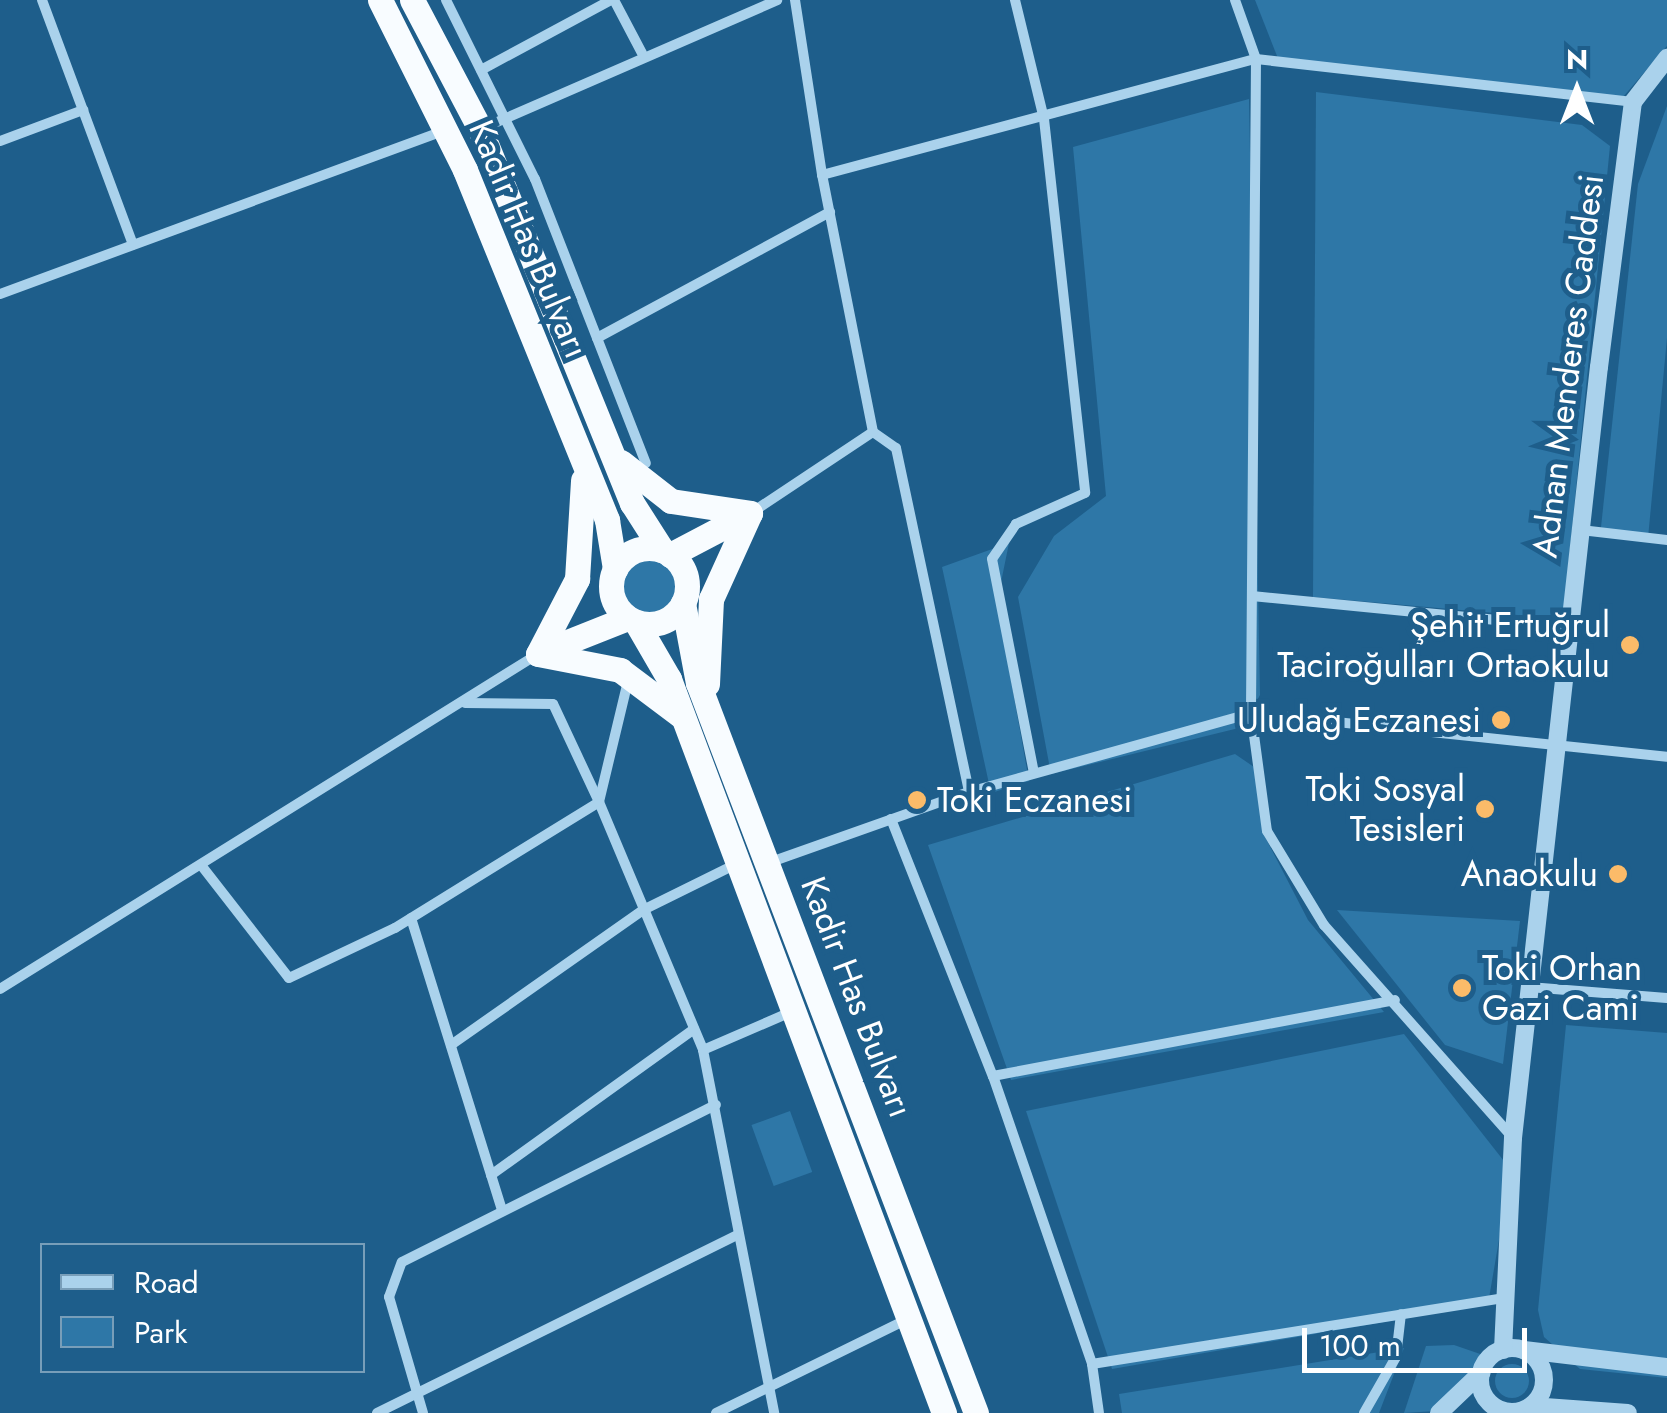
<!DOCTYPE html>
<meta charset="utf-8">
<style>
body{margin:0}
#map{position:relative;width:1667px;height:1413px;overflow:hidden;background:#1e5e8b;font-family:Jost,sans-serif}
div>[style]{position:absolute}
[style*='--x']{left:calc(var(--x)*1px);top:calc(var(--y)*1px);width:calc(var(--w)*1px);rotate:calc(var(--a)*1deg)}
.green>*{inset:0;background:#2e77a7;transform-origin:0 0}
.round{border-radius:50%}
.minor>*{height:10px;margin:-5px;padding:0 5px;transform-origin:5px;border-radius:5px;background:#aad2ec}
.tertiary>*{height:18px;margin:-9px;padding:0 9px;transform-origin:9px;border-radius:9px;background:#aad2ec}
.tertiary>.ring{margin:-9px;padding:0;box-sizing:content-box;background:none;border:18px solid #aad2ec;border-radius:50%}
.trunk>*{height:25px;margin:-12.5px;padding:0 12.5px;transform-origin:12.5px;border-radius:12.5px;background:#f8fcff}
.trunk>.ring{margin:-12.5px;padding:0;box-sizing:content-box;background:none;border:25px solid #f8fcff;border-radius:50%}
.dots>*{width:28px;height:28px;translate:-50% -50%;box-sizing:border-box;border:5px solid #1e5e8b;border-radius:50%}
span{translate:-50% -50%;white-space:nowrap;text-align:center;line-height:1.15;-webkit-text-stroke:10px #1e5e8b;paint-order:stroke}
.street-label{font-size:35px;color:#fff}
.poi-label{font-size:35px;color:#fff}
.right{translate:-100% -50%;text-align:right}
.left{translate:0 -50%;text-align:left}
.legend{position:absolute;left:40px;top:1243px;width:325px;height:130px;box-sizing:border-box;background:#1e5e8b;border:2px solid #789eb9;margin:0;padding:12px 18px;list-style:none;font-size:30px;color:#fff}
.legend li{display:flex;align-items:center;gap:20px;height:50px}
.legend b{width:50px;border:2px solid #789eb9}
.north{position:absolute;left:1527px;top:40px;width:100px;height:100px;-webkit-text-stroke:8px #1e5e8b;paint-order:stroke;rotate:0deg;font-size:28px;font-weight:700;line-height:40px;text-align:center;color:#fff}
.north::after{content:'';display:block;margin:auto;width:35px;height:45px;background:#fff;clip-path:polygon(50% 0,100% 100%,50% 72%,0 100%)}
.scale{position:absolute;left:1302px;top:1328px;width:225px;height:45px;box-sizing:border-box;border:5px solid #fff;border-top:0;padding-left:12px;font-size:30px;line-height:35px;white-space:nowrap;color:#fff;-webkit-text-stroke:8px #1e5e8b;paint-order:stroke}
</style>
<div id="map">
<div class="green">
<div style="clip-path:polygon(1255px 0,1667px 0,1667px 46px,1617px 104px,1279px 61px)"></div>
<div style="clip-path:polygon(1316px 92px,1582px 125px,1610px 146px,1563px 619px,1313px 597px)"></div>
<div style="clip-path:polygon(1249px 99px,1260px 695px,1243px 727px,1051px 774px,1018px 597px,1054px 536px,1106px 496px,1073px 147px)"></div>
<div style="clip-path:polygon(1667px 106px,1667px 338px,1648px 538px,1608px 537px,1601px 527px,1638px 184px)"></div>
<div style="clip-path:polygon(1009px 543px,997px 602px,1029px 781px,991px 793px,942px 567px)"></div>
<div class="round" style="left:619px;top:556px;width:60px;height:60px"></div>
<div style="clip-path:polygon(1235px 754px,1254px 767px,1263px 833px,1308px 920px,1384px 1012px,1011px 1080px,928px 845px)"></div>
<div style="clip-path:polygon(1337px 910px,1520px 921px,1503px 1064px,1445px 1045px)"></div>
<div style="clip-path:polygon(1566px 1025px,1667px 1033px,1667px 1378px,1580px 1369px,1544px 1337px,1538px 1310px)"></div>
<div style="clip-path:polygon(1404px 1034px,1511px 1170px,1488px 1304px,1112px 1369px,1026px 1111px)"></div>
<div style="left:790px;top:1111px;width:65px;height:41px;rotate:70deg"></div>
<div style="clip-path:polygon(1454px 1345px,1486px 1356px,1452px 1410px,1404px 1413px,1426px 1346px)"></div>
<div style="clip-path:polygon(1404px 1348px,1379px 1413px,1122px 1413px,1119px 1394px)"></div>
<div class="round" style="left:1495px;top:1364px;width:34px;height:34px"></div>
</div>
<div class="minor">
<div style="--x:42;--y:0;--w:261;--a:69.6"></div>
<div style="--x:446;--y:0;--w:200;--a:63.6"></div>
<div style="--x:535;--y:179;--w:305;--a:68.7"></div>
<div style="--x:614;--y:0;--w:60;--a:62.2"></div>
<div style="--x:795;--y:0;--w:177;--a:81.2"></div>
<div style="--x:1015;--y:0;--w:122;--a:76.3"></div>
<div style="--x:1044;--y:119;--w:376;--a:83.7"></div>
<div style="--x:1085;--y:493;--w:76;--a:155.8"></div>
<div style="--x:1016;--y:524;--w:42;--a:124.4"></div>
<div style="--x:992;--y:559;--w:218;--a:78.9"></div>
<div style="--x:1235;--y:0;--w:63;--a:70.4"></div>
<div style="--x:1256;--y:59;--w:654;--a:90.44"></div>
<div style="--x:1251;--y:713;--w:119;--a:82.3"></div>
<div style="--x:1267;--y:831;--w:110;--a:58.8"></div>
<div style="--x:1324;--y:925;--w:283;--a:48.4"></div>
<div style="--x:481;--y:70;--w:148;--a:-28.3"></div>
<div style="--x:481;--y:129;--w:323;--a:-23.5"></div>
<div style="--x:0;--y:141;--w:89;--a:-20.5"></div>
<div style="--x:0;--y:294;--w:474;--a:-20.2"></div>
<div style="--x:597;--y:338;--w:265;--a:-28.4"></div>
<div style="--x:873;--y:432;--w:28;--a:35"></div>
<div style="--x:896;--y:448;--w:352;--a:78"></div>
<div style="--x:751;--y:513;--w:146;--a:-33.6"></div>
<div style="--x:873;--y:432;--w:262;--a:-101.2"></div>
<div style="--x:822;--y:175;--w:449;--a:-15"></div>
<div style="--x:1256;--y:59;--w:379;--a:6.5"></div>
<div style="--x:1581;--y:530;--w:87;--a:6.6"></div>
<div style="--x:1252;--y:596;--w:319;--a:5.6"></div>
<div style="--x:628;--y:681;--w:124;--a:103.5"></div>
<div style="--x:599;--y:802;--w:269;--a:67.2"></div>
<div style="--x:703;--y:1050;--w:370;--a:78.9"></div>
<div style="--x:891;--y:819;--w:277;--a:68.4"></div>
<div style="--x:993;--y:1076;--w:305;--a:71"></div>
<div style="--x:1092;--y:1364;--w:49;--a:81.9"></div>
<div style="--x:768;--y:863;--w:213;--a:-19.5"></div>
<div style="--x:969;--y:792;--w:293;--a:-15.6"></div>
<div style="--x:1251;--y:713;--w:418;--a:6"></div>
<div style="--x:201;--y:865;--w:143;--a:52.1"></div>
<div style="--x:289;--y:978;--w:117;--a:-25.3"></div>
<div style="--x:395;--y:928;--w:240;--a:-31.7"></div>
<div style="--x:599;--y:802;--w:108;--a:-115.1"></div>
<div style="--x:553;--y:704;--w:88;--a:-179.3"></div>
<div style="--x:411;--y:918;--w:307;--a:72.7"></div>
<div style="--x:1529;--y:987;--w:138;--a:4.6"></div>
<div style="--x:0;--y:989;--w:634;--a:-31.91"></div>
<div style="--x:451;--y:1045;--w:235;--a:-35.1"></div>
<div style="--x:643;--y:910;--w:104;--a:-26.3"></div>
<div style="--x:703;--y:1050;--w:96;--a:-23.4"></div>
<div style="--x:993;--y:1076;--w:409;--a:-10.7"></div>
<div style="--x:491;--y:1175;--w:250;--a:-35.7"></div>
<div style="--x:1092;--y:1364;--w:418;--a:-9.1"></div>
<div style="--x:377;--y:1413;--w:402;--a:-26.3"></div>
<div style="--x:423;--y:1413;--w:121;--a:-106.3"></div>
<div style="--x:389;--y:1297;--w:37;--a:-70"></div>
<div style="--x:402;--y:1262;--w:351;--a:-26.6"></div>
<div style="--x:716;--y:1413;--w:214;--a:-26.1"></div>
<div style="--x:1364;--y:1413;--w:64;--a:-60.3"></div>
<div style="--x:1396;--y:1357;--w:43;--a:-83.4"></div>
</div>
<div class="tertiary">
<div class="ring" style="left:1480px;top:1348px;width:46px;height:46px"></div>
<div style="--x:1503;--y:1350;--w:212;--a:-87.3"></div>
<div style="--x:1513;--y:1138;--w:776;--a:-83.64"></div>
<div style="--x:1599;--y:367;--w:267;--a:-82.7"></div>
<div style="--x:1633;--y:102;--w:56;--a:-52.3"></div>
<div style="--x:1524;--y:1350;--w:144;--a:6.8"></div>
<div style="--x:1531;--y:1406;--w:97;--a:4.1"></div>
<div style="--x:1439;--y:1413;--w:59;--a:-43.6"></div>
</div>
<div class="trunk">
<div style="--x:380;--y:0;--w:190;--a:63.4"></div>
<div style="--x:465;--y:170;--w:378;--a:67.9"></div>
<div style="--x:607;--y:520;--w:50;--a:80.7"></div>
<div style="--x:412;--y:0;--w:146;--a:62.2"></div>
<div style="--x:480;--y:129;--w:404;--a:67.9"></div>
<div style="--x:632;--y:503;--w:56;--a:57.4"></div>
<div style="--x:621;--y:462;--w:63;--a:38"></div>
<div style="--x:671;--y:501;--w:80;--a:8.6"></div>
<div class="ring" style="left:611px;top:548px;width:51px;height:51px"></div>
<div style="--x:670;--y:555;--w:90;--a:-27.7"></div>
<div style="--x:683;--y:603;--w:81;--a:79.4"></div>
<div style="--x:698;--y:683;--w:781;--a:69.15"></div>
<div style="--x:636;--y:622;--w:66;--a:59.9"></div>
<div style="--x:669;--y:679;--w:784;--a:69.46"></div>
<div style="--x:547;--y:650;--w:87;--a:-21.6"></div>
<div style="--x:538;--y:654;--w:85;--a:-62.5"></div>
<div style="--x:577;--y:579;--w:99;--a:-86.5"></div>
<div style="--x:538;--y:654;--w:84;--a:11"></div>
<div style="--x:620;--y:670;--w:75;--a:36.9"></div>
<div style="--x:707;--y:684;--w:85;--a:-87.3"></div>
<div style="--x:711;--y:599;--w:94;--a:-65.6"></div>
</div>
<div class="dots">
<div style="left:1630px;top:645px;background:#fbbb69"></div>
<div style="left:1501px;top:720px;background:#fbbb69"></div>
<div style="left:917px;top:800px;background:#fbbb69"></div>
<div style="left:1485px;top:809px;background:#fbbb69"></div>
<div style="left:1618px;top:874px;background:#fbbb69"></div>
<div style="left:1462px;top:988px;background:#fbbb69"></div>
</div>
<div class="street-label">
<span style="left:529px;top:239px;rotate:67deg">Kadir Has Bulvarı</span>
<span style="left:1568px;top:366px;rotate:-83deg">Adnan Menderes Caddesi</span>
<span style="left:857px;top:997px;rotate:69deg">Kadir Has Bulvarı</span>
</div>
<div class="poi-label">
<span class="right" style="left:1610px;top:645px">Şehit Ertuğrul<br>Taciroğulları Ortaokulu</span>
<span class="right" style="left:1481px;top:720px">Uludağ Eczanesi</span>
<span class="right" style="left:1465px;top:809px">Toki Sosyal<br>Tesisleri</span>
<span class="left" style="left:937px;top:800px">Toki Eczanesi</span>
<span class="right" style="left:1598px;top:874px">Anaokulu</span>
<span class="left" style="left:1482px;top:988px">Toki Orhan<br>Gazi Cami</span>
</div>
<ul class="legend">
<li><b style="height:12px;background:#aad2ec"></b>Road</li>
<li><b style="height:28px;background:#2e77a7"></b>Park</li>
</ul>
<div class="north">N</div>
<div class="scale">100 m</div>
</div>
